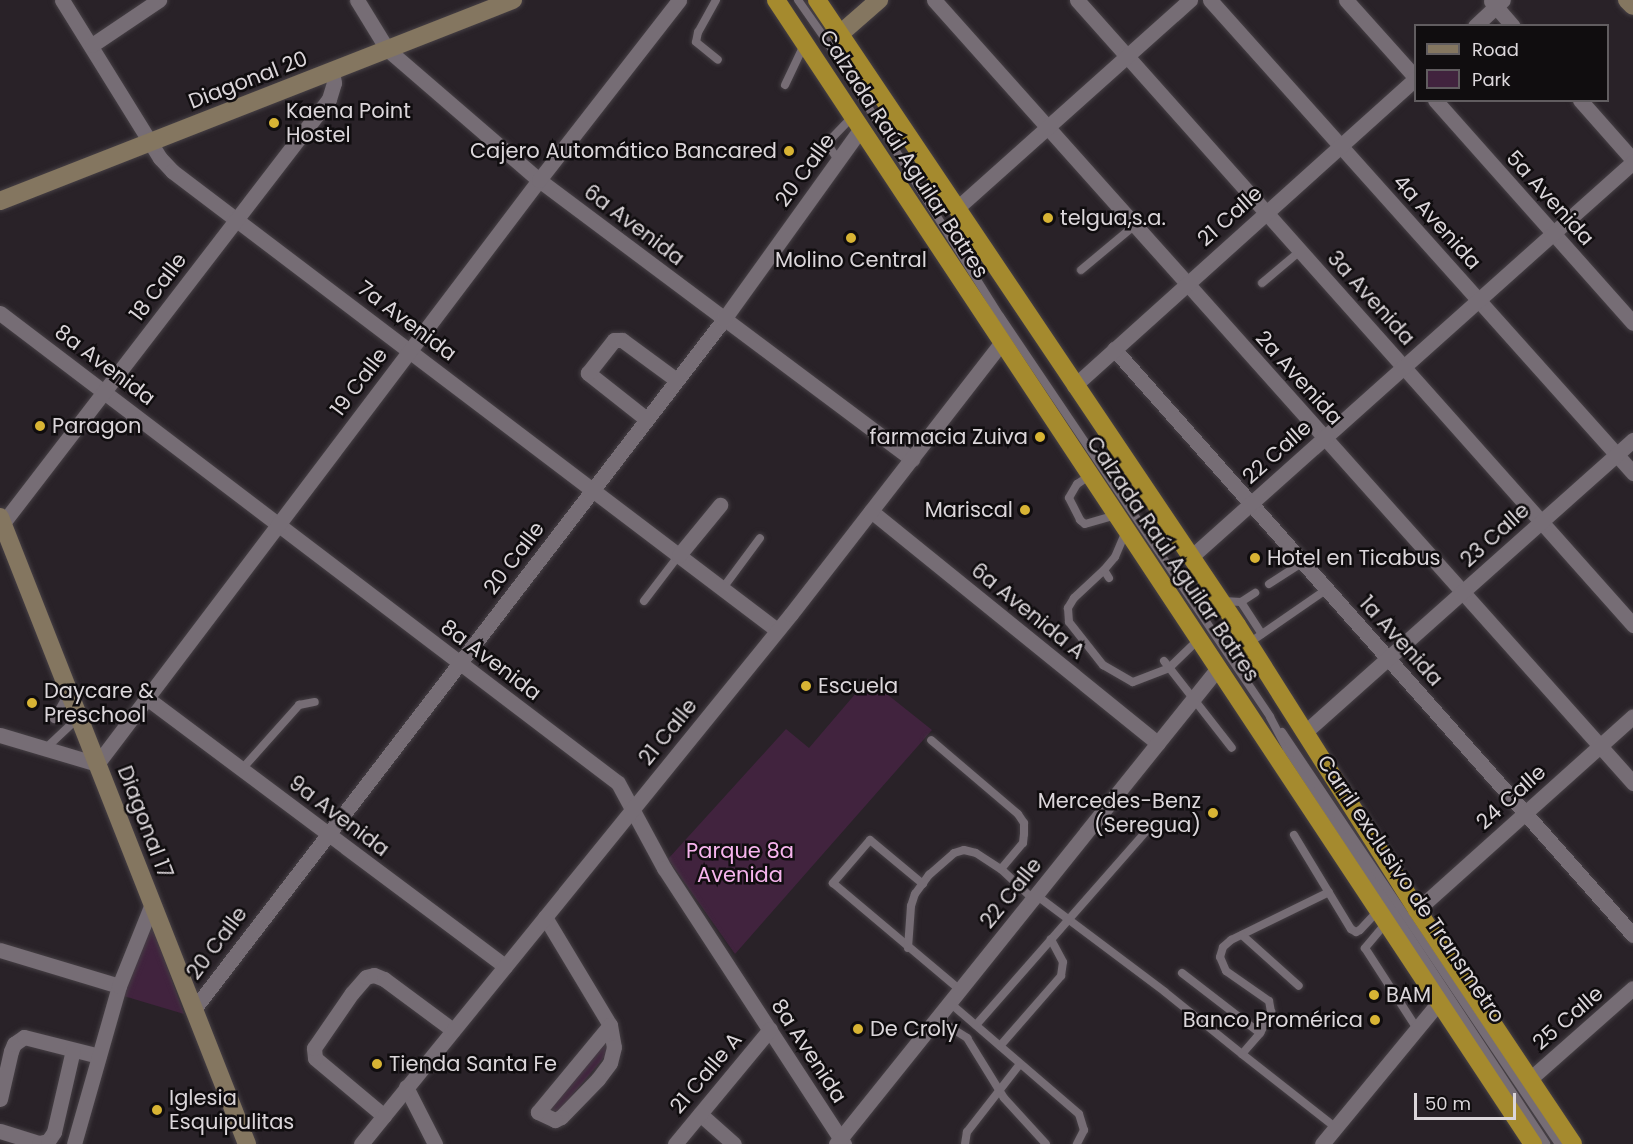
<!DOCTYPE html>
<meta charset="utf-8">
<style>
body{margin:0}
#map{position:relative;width:1633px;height:1144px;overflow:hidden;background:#292228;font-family:Poppins,sans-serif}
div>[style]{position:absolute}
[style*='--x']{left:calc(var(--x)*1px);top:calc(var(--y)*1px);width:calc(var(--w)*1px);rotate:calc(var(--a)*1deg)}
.green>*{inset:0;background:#41233e}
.roads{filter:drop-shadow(0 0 2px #464045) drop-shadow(0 0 2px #464045)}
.lane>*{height:8px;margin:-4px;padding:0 4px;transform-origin:4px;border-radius:4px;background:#766d75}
.street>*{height:15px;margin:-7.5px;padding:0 7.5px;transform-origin:7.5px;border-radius:7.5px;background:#766d75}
.secondary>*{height:18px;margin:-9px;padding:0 9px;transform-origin:9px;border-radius:9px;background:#847660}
.highway>*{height:18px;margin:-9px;padding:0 9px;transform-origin:9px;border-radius:9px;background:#a58a2e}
.dots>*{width:16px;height:16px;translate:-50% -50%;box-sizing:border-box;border:3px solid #100d0f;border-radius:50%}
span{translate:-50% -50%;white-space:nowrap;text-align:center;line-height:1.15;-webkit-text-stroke:5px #100d0f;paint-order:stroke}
.street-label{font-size:21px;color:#dbd6da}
.poi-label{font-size:21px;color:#dbd6da}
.left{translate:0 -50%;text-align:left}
.right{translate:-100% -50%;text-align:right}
.park-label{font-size:21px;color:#f6b4ed}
.legend{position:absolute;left:1414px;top:24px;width:195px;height:78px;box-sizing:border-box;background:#100d0f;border:2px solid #615d60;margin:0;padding:8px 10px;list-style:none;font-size:18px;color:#dbd6da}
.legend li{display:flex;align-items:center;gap:12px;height:30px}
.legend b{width:30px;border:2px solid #615d60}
.scale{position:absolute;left:1414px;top:1093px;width:102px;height:27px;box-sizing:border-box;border:3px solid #dbd6da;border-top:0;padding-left:8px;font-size:18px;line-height:21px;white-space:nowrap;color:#dbd6da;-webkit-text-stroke:4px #100d0f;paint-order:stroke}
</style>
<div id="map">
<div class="green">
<div style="clip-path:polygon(868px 679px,932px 730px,735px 954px,668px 859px,786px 729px,809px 748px)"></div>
<div style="clip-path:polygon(147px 911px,184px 1014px,117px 994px)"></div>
<div style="clip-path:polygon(606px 1040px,607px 1054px,558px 1112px,547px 1110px)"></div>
</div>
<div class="roads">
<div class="lane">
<div style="--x:716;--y:0;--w:37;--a:119"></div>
<div style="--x:698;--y:32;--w:10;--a:101"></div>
<div style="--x:696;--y:42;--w:28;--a:39"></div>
<div style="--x:798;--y:0;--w:49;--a:55"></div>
<div style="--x:826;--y:40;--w:326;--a:57.8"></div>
<div style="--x:1000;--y:316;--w:483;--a:56"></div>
<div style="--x:1270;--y:717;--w:36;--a:62"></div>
<div style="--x:1287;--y:749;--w:472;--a:56.7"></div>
<div style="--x:785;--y:85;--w:44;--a:-64.6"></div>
<div style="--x:838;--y:160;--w:20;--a:-123"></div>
<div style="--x:827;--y:143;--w:36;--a:-46"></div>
<div style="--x:1081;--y:270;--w:70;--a:-39.8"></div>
<div style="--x:1262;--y:283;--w:50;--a:-40.1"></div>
<div style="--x:1089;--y:476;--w:14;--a:146"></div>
<div style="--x:1077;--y:484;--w:16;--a:120"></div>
<div style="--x:1069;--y:498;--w:25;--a:63"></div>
<div style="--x:1080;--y:520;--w:6;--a:39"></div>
<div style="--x:1085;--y:524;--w:32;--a:-16"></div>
<div style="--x:1104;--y:570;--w:41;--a:137"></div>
<div style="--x:1074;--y:598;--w:12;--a:121"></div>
<div style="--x:1068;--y:608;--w:14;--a:86"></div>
<div style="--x:1069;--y:622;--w:55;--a:51.7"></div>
<div style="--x:1103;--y:665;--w:34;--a:30"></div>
<div style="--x:1133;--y:682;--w:39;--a:-21"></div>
<div style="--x:1169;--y:668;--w:40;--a:-44"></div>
<div style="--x:1109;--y:578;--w:9;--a:-122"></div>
<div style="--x:1104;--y:570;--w:17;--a:-50"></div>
<div style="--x:1115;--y:557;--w:28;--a:-67"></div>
<div style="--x:1269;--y:584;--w:40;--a:-32.9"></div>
<div style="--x:723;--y:588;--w:62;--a:-53.5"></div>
<div style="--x:644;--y:601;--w:58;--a:-52.7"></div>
<div style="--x:1223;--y:601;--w:18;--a:3"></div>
<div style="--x:1241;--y:602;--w:17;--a:-33"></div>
<div style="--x:1241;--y:602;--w:38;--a:57"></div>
<div style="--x:1249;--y:643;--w:95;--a:-34.7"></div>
<div style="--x:1164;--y:661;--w:110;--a:52"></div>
<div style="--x:54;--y:719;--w:29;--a:-61"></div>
<div style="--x:1282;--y:732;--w:496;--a:56.1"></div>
<div style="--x:45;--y:749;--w:47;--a:-43.3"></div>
<div style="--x:242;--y:769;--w:86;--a:-48.3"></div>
<div style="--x:299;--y:705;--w:16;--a:-11"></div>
<div style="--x:1294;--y:835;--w:110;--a:58.8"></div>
<div style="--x:1351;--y:929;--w:6;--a:31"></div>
<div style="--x:1356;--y:932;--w:4;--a:-27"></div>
<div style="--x:1360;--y:930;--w:26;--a:-47"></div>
<div style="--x:1001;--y:869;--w:44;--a:43.2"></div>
<div style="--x:923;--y:884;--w:69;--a:-140.3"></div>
<div style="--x:870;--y:840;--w:57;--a:130.7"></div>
<div style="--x:833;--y:883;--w:166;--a:40.1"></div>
<div style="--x:1036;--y:895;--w:161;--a:36.9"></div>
<div style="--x:1165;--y:992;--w:99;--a:38.8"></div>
<div style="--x:1242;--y:1054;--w:28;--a:-49"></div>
<div style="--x:1260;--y:1033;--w:24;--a:-62"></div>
<div style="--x:1271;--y:1012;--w:11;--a:-100"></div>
<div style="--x:1269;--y:1001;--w:52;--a:-145.1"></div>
<div style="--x:1226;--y:971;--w:15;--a:-113"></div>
<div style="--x:1220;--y:957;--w:10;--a:-73"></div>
<div style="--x:1223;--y:947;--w:11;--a:-41"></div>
<div style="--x:1231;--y:940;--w:109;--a:-26.1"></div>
<div style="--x:1386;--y:923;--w:33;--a:130"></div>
<div style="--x:1365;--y:948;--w:94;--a:57.2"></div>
<div style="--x:1242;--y:935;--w:76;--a:41.8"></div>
<div style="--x:908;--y:948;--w:42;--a:-85.9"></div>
<div style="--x:911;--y:906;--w:13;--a:-72"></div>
<div style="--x:915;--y:894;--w:24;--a:-54"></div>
<div style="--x:929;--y:875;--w:33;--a:-41"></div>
<div style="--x:954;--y:853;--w:10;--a:-17"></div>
<div style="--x:964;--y:850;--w:12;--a:14"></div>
<div style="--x:976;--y:853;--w:30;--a:33"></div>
<div style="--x:1001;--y:869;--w:34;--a:-50"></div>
<div style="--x:1023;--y:843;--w:9;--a:-84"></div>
<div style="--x:1024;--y:834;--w:11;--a:-90"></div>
<div style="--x:1024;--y:823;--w:11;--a:-124"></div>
<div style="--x:1018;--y:814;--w:114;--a:-139.6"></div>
<div style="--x:1182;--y:973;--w:98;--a:37.6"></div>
<div style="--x:950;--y:1003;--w:170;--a:40.7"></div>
<div style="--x:1079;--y:1114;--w:17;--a:73"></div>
<div style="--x:1084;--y:1130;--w:16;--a:117"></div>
<div style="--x:937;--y:1019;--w:36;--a:32"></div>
<div style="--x:967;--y:1038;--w:70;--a:58.3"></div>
<div style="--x:1004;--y:1098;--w:62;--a:47.6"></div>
<div style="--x:976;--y:1025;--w:262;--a:-48.7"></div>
<div style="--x:1000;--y:1046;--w:93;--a:-48.9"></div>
<div style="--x:1061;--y:976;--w:14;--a:-82"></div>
<div style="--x:1063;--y:962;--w:26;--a:-118"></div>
<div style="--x:1242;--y:1054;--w:118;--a:38.1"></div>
<div style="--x:965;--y:1144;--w:12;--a:-81"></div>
<div style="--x:967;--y:1132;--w:86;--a:-52.1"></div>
</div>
<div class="street">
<div style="--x:62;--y:0;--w:186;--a:58.2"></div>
<div style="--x:160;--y:158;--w:18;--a:47"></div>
<div style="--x:172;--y:171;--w:759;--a:37.19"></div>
<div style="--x:357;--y:0;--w:57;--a:58.5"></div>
<div style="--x:387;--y:49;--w:201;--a:40.8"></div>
<div style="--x:539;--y:180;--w:466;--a:36.8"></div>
<div style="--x:934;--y:0;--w:1050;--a:48.24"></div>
<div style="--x:1077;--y:0;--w:837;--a:48.34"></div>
<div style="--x:1210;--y:0;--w:635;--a:48.19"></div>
<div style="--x:1346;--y:0;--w:105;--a:48.1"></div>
<div style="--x:1491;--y:1;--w:33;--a:49"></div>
<div style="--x:1475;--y:26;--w:38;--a:-43"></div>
<div style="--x:92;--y:45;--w:81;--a:-33.9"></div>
<div style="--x:1435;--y:100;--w:298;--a:48.4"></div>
<div style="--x:1580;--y:100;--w:80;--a:48.5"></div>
<div style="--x:956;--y:209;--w:314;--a:-41.8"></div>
<div style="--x:0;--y:313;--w:776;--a:37.25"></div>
<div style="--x:618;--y:783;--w:97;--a:61.6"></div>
<div style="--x:664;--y:868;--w:330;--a:56.9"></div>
<div style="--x:1114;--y:349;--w:783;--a:48.47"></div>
<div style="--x:1074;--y:386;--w:460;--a:-42"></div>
<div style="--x:645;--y:418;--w:73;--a:-141.7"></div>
<div style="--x:588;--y:373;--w:42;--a:-51.8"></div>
<div style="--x:614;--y:340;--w:8;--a:0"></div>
<div style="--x:622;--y:340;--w:66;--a:36.3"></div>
<div style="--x:871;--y:511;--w:369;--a:39"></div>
<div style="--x:0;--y:522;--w:3;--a:18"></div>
<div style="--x:3;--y:523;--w:535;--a:-52.44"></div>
<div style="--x:329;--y:99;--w:17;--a:-73"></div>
<div style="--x:334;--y:83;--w:12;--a:-99"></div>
<div style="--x:679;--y:555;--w:65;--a:-50.6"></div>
<div style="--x:1191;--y:557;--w:593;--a:-41.79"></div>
<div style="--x:148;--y:699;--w:446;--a:36.8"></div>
<div style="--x:1304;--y:733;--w:441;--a:-41.7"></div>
<div style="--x:0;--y:735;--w:101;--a:16.6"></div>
<div style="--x:97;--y:764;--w:732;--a:-52.88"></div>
<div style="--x:539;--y:180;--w:228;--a:-52.1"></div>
<div style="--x:1417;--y:910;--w:290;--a:-41.9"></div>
<div style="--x:545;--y:917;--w:126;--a:59"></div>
<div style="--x:610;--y:1025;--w:22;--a:80"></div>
<div style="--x:614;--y:1047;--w:16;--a:104"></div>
<div style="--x:610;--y:1063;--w:20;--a:127"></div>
<div style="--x:598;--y:1079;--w:53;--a:134.2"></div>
<div style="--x:561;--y:1117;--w:7;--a:153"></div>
<div style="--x:555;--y:1120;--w:19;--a:-155"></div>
<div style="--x:538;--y:1112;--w:113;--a:-50.4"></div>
<div style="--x:0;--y:950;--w:124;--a:16.8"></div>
<div style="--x:194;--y:1009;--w:870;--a:-52.47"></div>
<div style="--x:724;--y:319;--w:235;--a:-54.3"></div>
<div style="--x:1530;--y:1079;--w:137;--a:-41.5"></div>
<div style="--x:406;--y:1087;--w:64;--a:63"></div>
<div style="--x:0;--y:1099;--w:49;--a:-77.1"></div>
<div style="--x:11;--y:1051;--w:8;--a:-67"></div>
<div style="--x:14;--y:1044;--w:12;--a:-35"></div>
<div style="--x:24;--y:1037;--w:77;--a:14.2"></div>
<div style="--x:700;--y:1114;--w:45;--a:41.4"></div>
<div style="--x:384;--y:1116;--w:90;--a:-140"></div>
<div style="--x:315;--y:1058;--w:10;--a:-96"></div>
<div style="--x:314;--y:1048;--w:67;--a:-55.4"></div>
<div style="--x:352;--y:993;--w:21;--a:-49"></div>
<div style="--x:366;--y:977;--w:8;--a:-14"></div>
<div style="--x:374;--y:975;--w:11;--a:22"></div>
<div style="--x:384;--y:979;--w:86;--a:36.5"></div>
<div style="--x:0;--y:1131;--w:41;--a:17.1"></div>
<div style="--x:39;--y:1143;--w:9;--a:-13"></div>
<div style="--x:48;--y:1141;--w:11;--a:-56"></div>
<div style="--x:54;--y:1132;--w:84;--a:-77"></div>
<div style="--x:74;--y:1144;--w:164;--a:-74.1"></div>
<div style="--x:119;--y:986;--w:88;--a:-68.1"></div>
<div style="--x:361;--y:1144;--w:682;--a:-50.95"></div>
<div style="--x:791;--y:614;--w:344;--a:-52.2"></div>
<div style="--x:675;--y:1144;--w:149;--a:-50.4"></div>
<div style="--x:836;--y:1144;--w:610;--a:-51.25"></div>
<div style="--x:1322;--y:1144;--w:184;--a:-50.5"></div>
</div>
<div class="secondary">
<div style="--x:1627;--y:0;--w:8;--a:45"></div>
<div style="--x:840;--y:34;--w:52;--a:-41.1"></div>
<div style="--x:0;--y:201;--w:551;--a:-21.4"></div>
<div style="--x:0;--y:517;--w:674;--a:68.5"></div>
</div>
<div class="highway">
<div style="--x:776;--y:0;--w:1372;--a:56.51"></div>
<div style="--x:817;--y:0;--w:753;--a:56.1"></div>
<div style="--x:1237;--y:625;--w:337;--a:57.7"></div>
<div style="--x:1417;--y:910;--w:281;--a:56.3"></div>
</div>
</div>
<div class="dots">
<div style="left:274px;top:123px;background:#d8b434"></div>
<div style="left:789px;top:151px;background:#d8b434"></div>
<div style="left:1048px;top:218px;background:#d8b434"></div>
<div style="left:851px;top:238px;background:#d8b434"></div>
<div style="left:40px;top:426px;background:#d8b434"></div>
<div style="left:1040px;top:437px;background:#d8b434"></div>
<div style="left:1025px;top:510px;background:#d8b434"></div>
<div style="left:1255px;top:558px;background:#d8b434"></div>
<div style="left:806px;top:686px;background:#d8b434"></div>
<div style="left:32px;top:703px;background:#d8b434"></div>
<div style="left:1213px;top:813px;background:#d8b434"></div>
<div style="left:1374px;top:995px;background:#d8b434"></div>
<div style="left:1375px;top:1020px;background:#d8b434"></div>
<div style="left:858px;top:1029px;background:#d8b434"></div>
<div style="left:377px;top:1064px;background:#d8b434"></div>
<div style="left:157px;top:1110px;background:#d8b434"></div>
</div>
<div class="street-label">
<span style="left:248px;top:80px;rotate:-21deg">Diagonal 20</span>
<span style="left:904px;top:154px;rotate:57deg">Calzada Raúl Aguilar Batres</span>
<span style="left:805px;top:170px;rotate:-54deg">20 Calle</span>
<span style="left:1550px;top:198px;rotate:48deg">5a Avenida</span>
<span style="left:1230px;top:216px;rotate:-42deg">21 Calle</span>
<span style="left:1437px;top:222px;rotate:48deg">4a Avenida</span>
<span style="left:634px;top:225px;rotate:37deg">6a Avenida</span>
<span style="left:158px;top:287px;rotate:-53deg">18 Calle</span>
<span style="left:1371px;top:298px;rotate:48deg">3a Avenida</span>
<span style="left:407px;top:321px;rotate:37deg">7a Avenida</span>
<span style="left:105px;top:365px;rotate:37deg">8a Avenida</span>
<span style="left:1299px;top:378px;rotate:48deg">2a Avenida</span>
<span style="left:359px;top:382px;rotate:-53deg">19 Calle</span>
<span style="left:1277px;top:452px;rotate:-42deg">22 Calle</span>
<span style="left:1495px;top:535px;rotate:-42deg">23 Calle</span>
<span style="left:514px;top:558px;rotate:-53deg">20 Calle</span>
<span style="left:1173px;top:559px;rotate:56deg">Calzada Raúl Aguilar Batres</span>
<span style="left:1028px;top:611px;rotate:39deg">6a Avenida A</span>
<span style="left:1401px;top:641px;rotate:48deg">1a Avenida</span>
<span style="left:491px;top:660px;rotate:37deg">8a Avenida</span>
<span style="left:668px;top:732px;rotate:-51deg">21 Calle</span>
<span style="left:1511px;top:797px;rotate:-42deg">24 Calle</span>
<span style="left:339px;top:816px;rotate:37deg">9a Avenida</span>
<span style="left:145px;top:822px;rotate:69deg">Diagonal 17</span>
<span style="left:1411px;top:889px;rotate:56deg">Carril exclusivo de Transmetro</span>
<span style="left:1011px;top:893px;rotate:-51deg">22 Calle</span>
<span style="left:217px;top:943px;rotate:-53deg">20 Calle</span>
<span style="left:1568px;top:1018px;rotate:-41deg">25 Calle</span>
<span style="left:809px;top:1051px;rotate:57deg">8a Avenida</span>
<span style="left:706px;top:1073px;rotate:-50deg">21 Calle A</span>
</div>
<div class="poi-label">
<span class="left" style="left:286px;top:123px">Kaena Point<br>Hostel</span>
<span class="right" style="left:777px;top:151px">Cajero Automático Bancared</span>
<span class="left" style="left:1060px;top:218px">telgua,s.a.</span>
<span style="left:851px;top:260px">Molino Central</span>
<span class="left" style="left:52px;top:426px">Paragon</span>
<span class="right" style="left:1028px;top:437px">farmacia Zuiva</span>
<span class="right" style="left:1013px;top:510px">Mariscal</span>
<span class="left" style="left:1267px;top:558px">Hotel en Ticabus</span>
<span class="left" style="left:818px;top:686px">Escuela</span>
<span class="left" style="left:44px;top:703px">Daycare &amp;<br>Preschool</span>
<span class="right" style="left:1201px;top:813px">Mercedes-Benz<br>(Seregua)</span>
<span class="left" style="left:1386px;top:995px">BAM</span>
<span class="right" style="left:1363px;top:1020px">Banco Promérica</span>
<span class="left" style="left:870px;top:1029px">De Croly</span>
<span class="left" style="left:389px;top:1064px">Tienda Santa Fe</span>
<span class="left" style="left:169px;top:1110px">Iglesia<br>Esquipulitas</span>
</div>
<div class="park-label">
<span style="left:740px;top:863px">Parque 8a<br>Avenida</span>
</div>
<ul class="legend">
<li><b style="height:8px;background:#847660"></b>Road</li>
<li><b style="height:16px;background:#41233e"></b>Park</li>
</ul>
<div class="scale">50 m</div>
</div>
